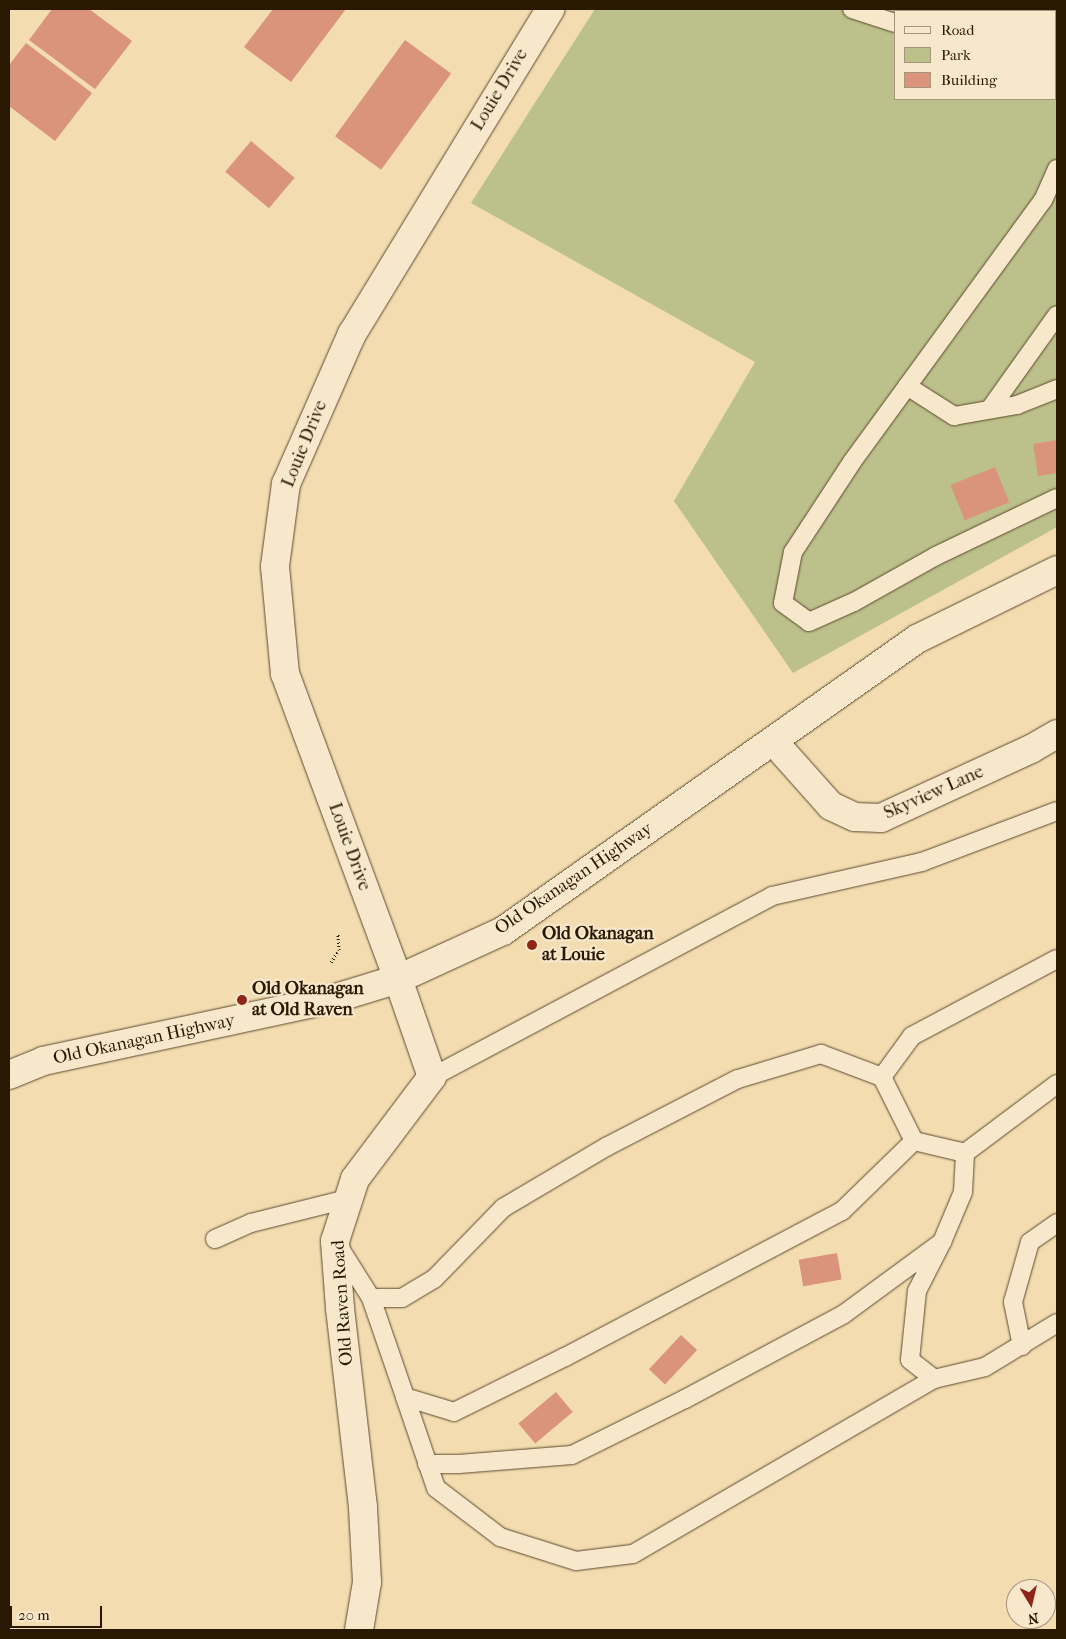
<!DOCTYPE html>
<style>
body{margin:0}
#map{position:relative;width:1066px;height:1639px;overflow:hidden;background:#f3dcb0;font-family:"IM FELL French Canon",serif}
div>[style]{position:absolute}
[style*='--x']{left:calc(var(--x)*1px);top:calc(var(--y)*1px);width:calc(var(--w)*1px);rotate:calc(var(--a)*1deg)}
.green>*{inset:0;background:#bcc08a}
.building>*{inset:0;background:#db947c;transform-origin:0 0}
.path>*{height:3px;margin-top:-1.5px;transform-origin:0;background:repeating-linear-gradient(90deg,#2a1902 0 1px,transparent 0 3.5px)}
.roads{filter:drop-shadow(0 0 1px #5c4a2e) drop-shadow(0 0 1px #5c4a2e)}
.service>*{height:18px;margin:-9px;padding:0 9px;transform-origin:9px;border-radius:9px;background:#f7e8cc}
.minor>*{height:28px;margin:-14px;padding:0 14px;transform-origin:14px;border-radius:14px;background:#f7e8cc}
.tertiary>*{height:28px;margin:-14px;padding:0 14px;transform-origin:14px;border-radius:14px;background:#f7e8cc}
.dots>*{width:14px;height:14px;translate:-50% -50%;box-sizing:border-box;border:2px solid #f7e8cc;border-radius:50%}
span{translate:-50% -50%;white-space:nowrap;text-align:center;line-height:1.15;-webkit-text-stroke:4.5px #f7e8cc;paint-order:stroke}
.street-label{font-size:18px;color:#2a1902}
.poi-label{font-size:18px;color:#2a1902;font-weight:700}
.left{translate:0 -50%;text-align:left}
.frame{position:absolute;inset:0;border:10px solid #2a1902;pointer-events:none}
.legend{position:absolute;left:894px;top:10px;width:162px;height:90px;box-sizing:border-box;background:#f7e8cc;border:1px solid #a5957b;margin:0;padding:6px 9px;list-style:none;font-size:15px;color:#2a1902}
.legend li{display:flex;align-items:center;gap:10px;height:25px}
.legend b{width:25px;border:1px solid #a5957b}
.north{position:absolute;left:1006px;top:1579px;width:50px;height:50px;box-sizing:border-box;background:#f7e8cc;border:1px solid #a5957b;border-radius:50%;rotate:171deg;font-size:14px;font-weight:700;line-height:20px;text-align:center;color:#2a1902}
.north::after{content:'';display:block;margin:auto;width:18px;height:22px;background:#8f2418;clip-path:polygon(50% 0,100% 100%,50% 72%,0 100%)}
.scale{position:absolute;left:10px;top:1606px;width:92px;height:22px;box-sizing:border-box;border:2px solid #2a1902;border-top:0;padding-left:6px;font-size:15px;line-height:18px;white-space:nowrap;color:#2a1902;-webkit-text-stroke:4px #f7e8cc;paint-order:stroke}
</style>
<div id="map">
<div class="green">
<div style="clip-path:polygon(evenodd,595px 9px,1057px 9px,1057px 527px,793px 673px,674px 501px,755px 362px,471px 203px,595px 9px,895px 11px,1055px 11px,1055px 99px,895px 99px,895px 11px)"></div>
</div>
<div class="building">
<div style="clip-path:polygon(52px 9px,89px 9px,132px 41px,95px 89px,29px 40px)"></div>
<div style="clip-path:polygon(273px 9px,346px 9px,291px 82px,244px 47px)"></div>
<div style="left:405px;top:40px;width:57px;height:119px;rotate:36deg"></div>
<div style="clip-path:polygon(26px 43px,92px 93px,55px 141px,9px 106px,9px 65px)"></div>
<div style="left:251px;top:141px;width:57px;height:40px;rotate:40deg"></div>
<div style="clip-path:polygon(1057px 440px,1057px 473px,1038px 476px,1033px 444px)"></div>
<div style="left:995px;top:467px;width:38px;height:48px;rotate:68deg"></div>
<div style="left:837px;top:1253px;width:27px;height:39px;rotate:80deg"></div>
<div style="left:681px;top:1335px;width:22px;height:47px;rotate:43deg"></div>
<div style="left:556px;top:1392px;width:26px;height:49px;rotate:50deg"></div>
</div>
<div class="path">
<div style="--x:331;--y:962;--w:14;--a:-56"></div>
<div style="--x:339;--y:950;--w:16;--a:-94"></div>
</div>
<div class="roads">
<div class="service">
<div style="--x:852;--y:9;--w:45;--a:18"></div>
<div style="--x:1055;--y:76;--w:2;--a:27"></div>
<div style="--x:1057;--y:169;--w:34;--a:114"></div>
<div style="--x:1043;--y:200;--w:324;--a:126.1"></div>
<div style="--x:852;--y:462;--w:108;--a:123.2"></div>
<div style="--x:793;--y:552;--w:52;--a:101.1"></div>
<div style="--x:783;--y:603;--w:32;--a:36"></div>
<div style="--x:809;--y:622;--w:49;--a:-24"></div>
<div style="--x:854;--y:602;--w:94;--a:-29.3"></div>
<div style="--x:936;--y:556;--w:134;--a:-25.6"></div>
<div style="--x:907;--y:386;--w:56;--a:32.6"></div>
<div style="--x:954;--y:416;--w:64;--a:-9.9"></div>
<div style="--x:1017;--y:405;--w:43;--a:-21.8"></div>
<div style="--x:990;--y:409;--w:115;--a:-54.5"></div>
<div style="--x:432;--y:1077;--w:385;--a:-28"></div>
<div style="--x:772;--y:896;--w:154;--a:-12.8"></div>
<div style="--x:922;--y:862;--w:144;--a:-20.7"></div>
<div style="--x:914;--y:1141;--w:72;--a:-116.6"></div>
<div style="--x:882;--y:1077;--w:51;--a:-53.8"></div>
<div style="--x:912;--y:1036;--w:164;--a:-28"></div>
<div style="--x:215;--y:1239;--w:39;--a:-24"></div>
<div style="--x:251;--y:1223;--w:99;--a:-14"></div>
<div style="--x:940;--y:1246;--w:51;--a:117.1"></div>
<div style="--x:917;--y:1291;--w:69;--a:95.8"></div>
<div style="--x:910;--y:1360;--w:31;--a:38"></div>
<div style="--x:934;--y:1379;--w:52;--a:-13.2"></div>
<div style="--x:985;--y:1367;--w:84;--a:-31.4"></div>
<div style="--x:339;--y:1247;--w:60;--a:57.9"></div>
<div style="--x:371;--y:1298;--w:105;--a:71"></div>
<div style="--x:405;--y:1397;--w:51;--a:17"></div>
<div style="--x:454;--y:1412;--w:124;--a:-26.4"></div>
<div style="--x:565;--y:1357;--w:313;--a:-27.8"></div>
<div style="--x:842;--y:1211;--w:100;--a:-44.2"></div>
<div style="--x:914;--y:1141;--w:52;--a:13.2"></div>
<div style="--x:965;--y:1153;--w:115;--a:-36.9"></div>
<div style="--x:371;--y:1298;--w:31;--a:0"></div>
<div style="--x:402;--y:1298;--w:37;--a:-31"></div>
<div style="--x:434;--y:1279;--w:99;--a:-45.8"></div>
<div style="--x:503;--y:1208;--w:120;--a:-30.6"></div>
<div style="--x:606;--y:1147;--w:148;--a:-27.3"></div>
<div style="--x:738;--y:1079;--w:87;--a:-16.8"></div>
<div style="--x:821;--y:1054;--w:65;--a:20.7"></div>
<div style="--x:1022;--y:1346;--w:45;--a:-101.6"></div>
<div style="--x:1013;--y:1302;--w:62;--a:-74.2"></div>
<div style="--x:1030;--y:1242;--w:33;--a:-35"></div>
<div style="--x:405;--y:1397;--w:96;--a:71.2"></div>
<div style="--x:436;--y:1488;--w:81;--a:37.4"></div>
<div style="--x:500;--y:1537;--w:80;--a:17.5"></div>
<div style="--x:576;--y:1561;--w:57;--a:-7"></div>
<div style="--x:633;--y:1554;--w:348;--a:-30.2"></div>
<div style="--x:427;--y:1464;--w:32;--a:0"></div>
<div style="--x:459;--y:1464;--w:113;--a:-4.6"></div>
<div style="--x:572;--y:1455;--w:126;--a:-26.4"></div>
<div style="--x:685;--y:1399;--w:180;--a:-28.1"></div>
<div style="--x:844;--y:1314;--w:122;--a:-36.3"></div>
<div style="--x:942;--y:1242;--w:54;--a:-67.2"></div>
<div style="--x:963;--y:1192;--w:39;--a:-87"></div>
</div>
<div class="minor">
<div style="--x:773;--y:741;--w:87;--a:48.3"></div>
<div style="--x:831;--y:806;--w:26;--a:25"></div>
<div style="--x:855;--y:817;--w:26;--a:2"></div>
<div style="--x:881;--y:818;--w:165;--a:-24.7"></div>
<div style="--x:1031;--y:749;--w:30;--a:-30"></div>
<div style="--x:359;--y:1630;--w:49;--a:-80.5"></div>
<div style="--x:367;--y:1582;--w:75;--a:-93.1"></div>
<div style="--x:363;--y:1507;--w:200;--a:-96.6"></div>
<div style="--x:340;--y:1308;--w:67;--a:-94.3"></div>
<div style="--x:335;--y:1241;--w:65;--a:-72.1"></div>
<div style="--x:355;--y:1179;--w:128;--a:-53"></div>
<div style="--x:432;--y:1077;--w:104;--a:-109.1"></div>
</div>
<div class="tertiary">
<div style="--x:398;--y:979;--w:325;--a:-110.3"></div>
<div style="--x:285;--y:674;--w:108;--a:-95.3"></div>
<div style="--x:275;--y:566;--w:83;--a:-82.4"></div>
<div style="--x:286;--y:484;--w:164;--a:-66.3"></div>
<div style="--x:352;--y:334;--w:381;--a:-58.6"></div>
<div style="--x:9;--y:1075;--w:37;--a:-22"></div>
<div style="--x:43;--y:1061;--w:300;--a:-12.1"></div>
<div style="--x:336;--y:998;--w:65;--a:-17"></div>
<div style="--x:398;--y:979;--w:115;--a:-24.6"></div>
<div style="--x:503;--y:931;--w:507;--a:-35.2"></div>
<div style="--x:917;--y:639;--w:156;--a:-26.2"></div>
</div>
</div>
<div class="dots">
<div style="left:532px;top:945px;background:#8f2418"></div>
<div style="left:242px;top:1000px;background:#8f2418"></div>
</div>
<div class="street-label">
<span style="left:500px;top:90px;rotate:-59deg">Louie Drive</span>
<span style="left:305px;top:444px;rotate:-68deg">Louie Drive</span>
<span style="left:934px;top:793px;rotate:-24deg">Skyview Lane</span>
<span style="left:349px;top:847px;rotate:70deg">Louie Drive</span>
<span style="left:574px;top:879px;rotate:-34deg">Old Okanagan Highway</span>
<span style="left:144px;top:1040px;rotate:-12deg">Old Okanagan Highway</span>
<span style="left:343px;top:1303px;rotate:-94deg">Old Raven Road</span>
</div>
<div class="poi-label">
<span class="left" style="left:542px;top:945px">Old Okanagan<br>at Louie</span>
<span class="left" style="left:252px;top:1000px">Old Okanagan<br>at Old Raven</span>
</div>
<div class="frame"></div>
<ul class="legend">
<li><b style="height:6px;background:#f7e8cc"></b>Road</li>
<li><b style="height:14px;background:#bcc08a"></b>Park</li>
<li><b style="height:14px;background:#db947c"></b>Building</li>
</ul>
<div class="north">N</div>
<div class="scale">20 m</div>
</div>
